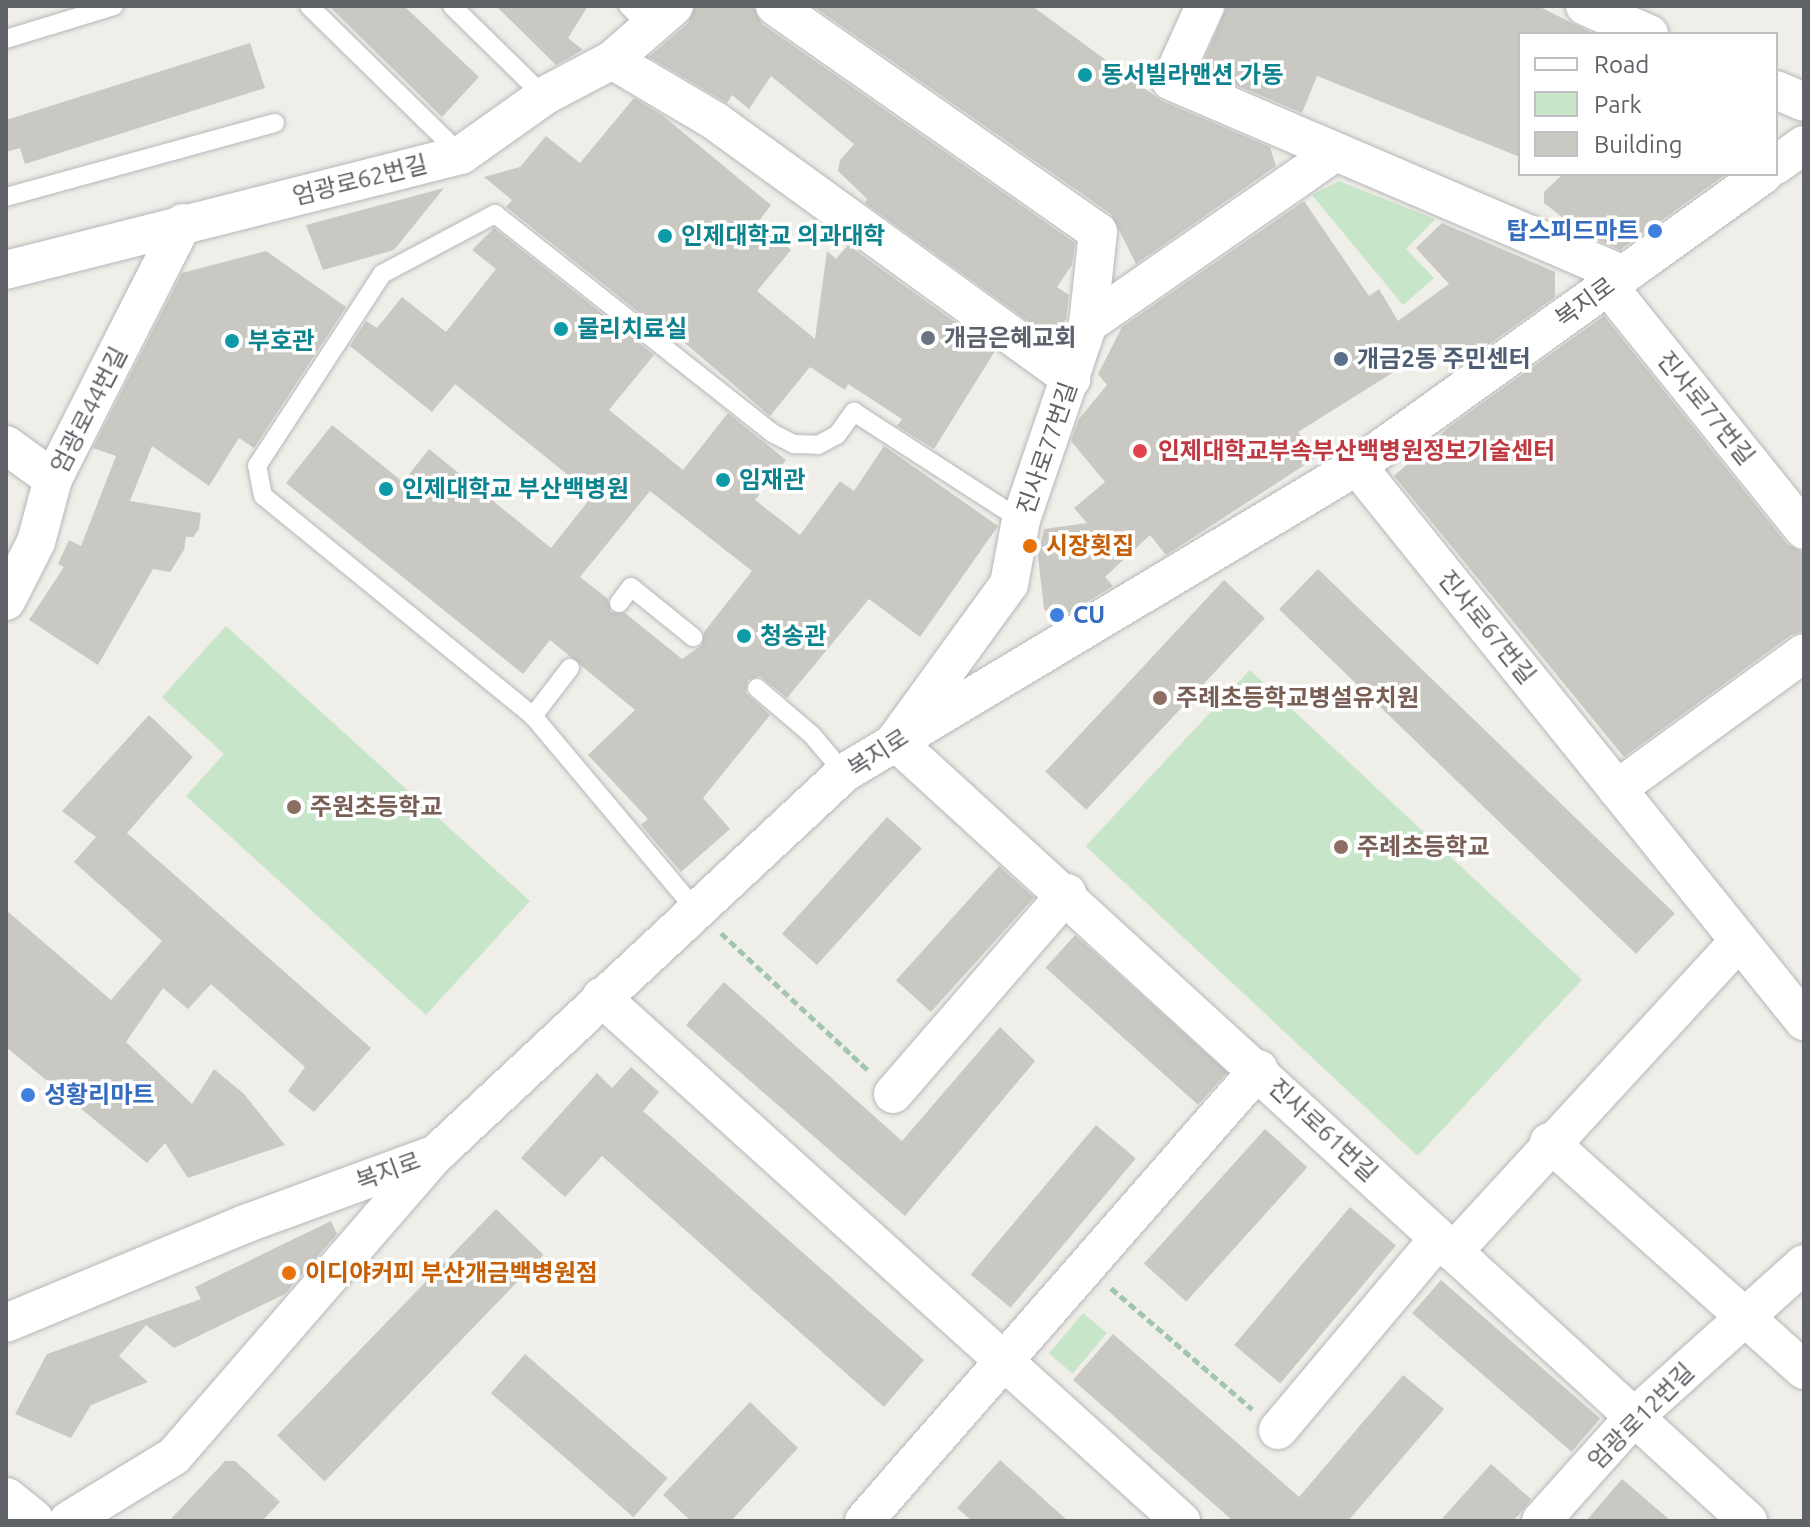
<!DOCTYPE html>
<meta charset="utf-8">
<style>
body{margin:0}
#map{position:relative;width:1810px;height:1527px;overflow:hidden;background:#f0eee8;font-family:Ubuntu,"Noto Sans KR",sans-serif}
div>[style]{position:absolute}
[style*='--x']{left:calc(var(--x)*1px);top:calc(var(--y)*1px);width:calc(var(--w)*1px);rotate:calc(var(--a)*1deg)}
.green>*{inset:0;background:#c7e5c8;transform-origin:0 0}
.building>*{inset:0;background:#c9c8c3;transform-origin:0 0}
.path>*{height:5px;margin-top:-2.5px;transform-origin:0;background:repeating-linear-gradient(90deg,#a1c5ad 0 8px,transparent 0 12px)}
.roads{filter:drop-shadow(0 0 2px #b5b7bb) drop-shadow(0 0 2px #b5b7bb)}
.service>*{height:18px;margin:-9px;padding:0 9px;transform-origin:9px;border-radius:9px;background:#fff}
.minor>*{height:38px;margin:-19px;padding:0 19px;transform-origin:19px;border-radius:19px;background:#fff}
.secondary>*{height:44px;margin:-22px;padding:0 22px;transform-origin:22px;border-radius:22px;background:#fff}
.dots>*{width:22px;height:22px;translate:-50% -50%;box-sizing:border-box;border:4px solid #fff;border-radius:50%}
span{translate:-50% -50%;white-space:nowrap;text-align:center;line-height:1.15;-webkit-text-stroke:7px #fff;paint-order:stroke}
.culture-label{font-size:24px;color:#0d838f;font-weight:700}
.left{translate:0 -50%;text-align:left}
.street-label{font-size:24px;color:#5f6267}
.shop-label{font-size:24px;color:#366cbe;font-weight:700}
.right{translate:-100% -50%;text-align:right}
.worship-label{font-size:24px;color:#5b616d;font-weight:700}
.service-label{font-size:24px;color:#4e5e75;font-weight:700}
.health-label{font-size:24px;color:#be3a42;font-weight:700}
.food-label{font-size:24px;color:#c56008;font-weight:700}
.education-label{font-size:24px;color:#785e54;font-weight:700}
.frame{position:absolute;inset:0;border:8px solid #5f6267;pointer-events:none}
.legend{position:absolute;left:1518px;top:32px;width:260px;height:144px;box-sizing:border-box;background:#fff;border:2px solid #bfc0c2;margin:0;padding:10px 14px;list-style:none;font-size:24px;color:#5f6267}
.legend li{display:flex;align-items:center;gap:16px;height:40px}
.legend b{width:40px;border:2px solid #bfc0c2}
</style>
<div id="map">
<div class="green">
<div style="clip-path:polygon(1339px 181px,1435px 219px,1406px 249px,1434px 278px,1403px 305px,1312px 195px)"></div>
<div style="clip-path:polygon(226px 626px,530px 901px,426px 1015px,186px 796px,224px 754px,162px 697px)"></div>
<div style="left:1250px;top:670px;width:454px;height:241px;rotate:43deg"></div>
<div style="left:1083px;top:1313px;width:31px;height:53px;rotate:40deg"></div>
</div>
<div class="building">
<div style="clip-path:polygon(329px 6px,404px 6px,479px 77px,442px 117px)"></div>
<div style="clip-path:polygon(496px 6px,588px 6px,568px 38px,583px 50px,556px 65px)"></div>
<div style="clip-path:polygon(695px 6px,753px 6px,762px 24px,1075px 243px,1072px 265px,1057px 287px,1069px 295px,1066px 319px,1053px 339px,865px 203px,867px 199px,838px 171px,840px 160px,854px 144px,771px 76px,749px 109px,732px 95px,727px 103px,649px 57px,688px 23px)"></div>
<div style="clip-path:polygon(813px 6px,1032px 6px,1162px 101px,1270px 147px,1276px 166px,1136px 264px,1111px 214px)"></div>
<div style="clip-path:polygon(1227px 6px,1538px 6px,1594px 34px,1520px 34px,1520px 157px,1317px 76px,1302px 113px,1200px 70px)"></div>
<div style="clip-path:polygon(250px 43px,265px 88px,25px 164px,20px 148px,6px 152px,6px 120px)"></div>
<div style="clip-path:polygon(634px 98px,662px 115px,771px 205px,758px 222px,791px 250px,757px 291px,815px 339px,827px 251px,836px 259px,848px 245px,995px 351px,934px 449px,897px 426px,902px 419px,848px 384px,845px 390px,810px 367px,770px 416px,672px 332px,669px 336px,506px 207px,512px 200px,484px 177px,520px 167px,546px 136px,580px 163px)"></div>
<div style="clip-path:polygon(1563px 174px,1726px 174px,1620px 250px,1584px 234px,1544px 203px,1544px 192px)"></div>
<div style="clip-path:polygon(444px 188px,394px 250px,323px 270px,306px 225px)"></div>
<div style="clip-path:polygon(1304px 201px,1369px 296px,1379px 289px,1398px 321px,1449px 284px,1416px 248px,1442px 223px,1555px 272px,1555px 297px,1457px 367px,1437px 345px,1298px 432px,1317px 457px,1166px 555px,1150px 535px,1105px 577px,1113px 586px,1056px 621px,1044px 609px,1038px 556px,1044px 529px,1087px 523px,1074px 508px,1105px 482px,1071px 441px,1079px 419px,1107px 385px,1098px 374px,1122px 327px)"></div>
<div style="clip-path:polygon(evenodd,494px 228px,654px 355px,609px 410px,683px 470px,728px 413px,786px 460px,755px 500px,800px 535px,840px 481px,854px 491px,884px 446px,998px 526px,920px 637px,869px 599px,787px 698px,760px 676px,748px 680px,746px 693px,770px 715px,703px 798px,730px 829px,681px 872px,641px 825px,648px 819px,588px 755px,635px 710px,550px 640px,523px 674px,286px 483px,332px 425px,403px 482px,429px 449px,551px 548px,593px 495px,455px 384px,432px 412px,350px 346px,366px 321px,377px 328px,402px 297px,446px 332px,496px 269px,472px 250px,494px 228px,650px 491px,752px 571px,704px 632px,702px 645px,682px 659px,625px 613px,611px 612px,608px 599px,580px 577px,650px 491px)"></div>
<div style="clip-path:polygon(266px 251px,346px 307px,254px 448px,239px 438px,209px 486px,152px 446px,130px 501px,201px 513px,199px 529px,193px 537px,186px 537px,184px 550px,170px 572px,153px 569px,98px 665px,29px 620px,64px 567px,58px 564px,69px 540px,81px 546px,116px 456px,93px 448px,182px 273px)"></div>
<div style="clip-path:polygon(1604px 316px,1787px 544px,1804px 553px,1804px 631px,1791px 635px,1624px 757px,1394px 476px,1449px 427px)"></div>
<div style="left:1318px;top:569px;width:496px;height:56px;rotate:44deg"></div>
<div style="left:1224px;top:580px;width:56px;height:262px;rotate:43deg"></div>
<div style="clip-path:polygon(149px 715px,193px 757px,127px 833px,371px 1048px,314px 1112px,288px 1091px,305px 1067px,211px 984px,188px 1009px,163px 988px,126px 1042px,192px 1104px,214px 1069px,244px 1094px,285px 1145px,188px 1178px,165px 1143px,147px 1163px,6px 1047px,6px 910px,111px 1000px,162px 941px,74px 862px,96px 837px,62px 811px)"></div>
<div style="left:887px;top:817px;width:47px;height:157px;rotate:42deg"></div>
<div style="left:999px;top:866px;width:47px;height:154px;rotate:42deg"></div>
<div style="left:1075px;top:935px;width:205px;height:44px;rotate:42deg"></div>
<div style="clip-path:polygon(724px 982px,902px 1141px,1000px 1027px,1035px 1061px,905px 1216px,686px 1025px)"></div>
<div style="clip-path:polygon(631px 1067px,659px 1092px,643px 1111px,924px 1360px,884px 1407px,602px 1156px,565px 1197px,521px 1158px,597px 1073px,612px 1088px)"></div>
<div style="left:1096px;top:1125px;width:52px;height:195px;rotate:40deg"></div>
<div style="left:1265px;top:1129px;width:57px;height:181px;rotate:42deg"></div>
<div style="left:1350px;top:1207px;width:60px;height:180px;rotate:40deg"></div>
<div style="left:496px;top:1209px;width:66px;height:315px;rotate:44deg"></div>
<div style="clip-path:polygon(331px 1221px,337px 1234px,285px 1294px,174px 1348px,146px 1325px,119px 1356px,148px 1382px,91px 1405px,71px 1438px,15px 1414px,47px 1354px,201px 1299px,195px 1287px)"></div>
<div style="left:1441px;top:1280px;width:211px;height:44px;rotate:41deg"></div>
<div style="clip-path:polygon(1113px 1334px,1299px 1497px,1403px 1375px,1444px 1409px,1348px 1521px,1233px 1521px,1073px 1380px)"></div>
<div style="left:525px;top:1354px;width:189px;height:52px;rotate:41deg"></div>
<div style="clip-path:polygon(750px 1402px,798px 1448px,731px 1521px,691px 1521px,663px 1495px)"></div>
<div style="clip-path:polygon(1000px 1460px,1068px 1521px,972px 1521px,957px 1508px)"></div>
<div style="clip-path:polygon(225px 1461px,235px 1461px,280px 1502px,262px 1521px,169px 1521px)"></div>
<div style="clip-path:polygon(1491px 1464px,1531px 1499px,1523px 1510px,1513px 1521px,1440px 1521px)"></div>
<div style="clip-path:polygon(1622px 1479px,1671px 1521px,1586px 1521px)"></div>
</div>
<div class="path">
<div style="--x:721;--y:933;--w:202;--a:43"></div>
<div style="--x:1111;--y:1288;--w:186;--a:40.6"></div>
</div>
<div class="roads">
<div class="service">
<div style="--x:309;--y:6;--w:213;--a:44.4"></div>
<div style="--x:452;--y:6;--w:129;--a:44.4"></div>
<div style="--x:628;--y:6;--w:30;--a:45"></div>
<div style="--x:6;--y:39;--w:113;--a:-17"></div>
<div style="--x:6;--y:197;--w:279;--a:-15.4"></div>
<div style="--x:619;--y:603;--w:20;--a:-53"></div>
<div style="--x:631;--y:587;--w:80;--a:38.9"></div>
<div style="--x:570;--y:668;--w:61;--a:127.6"></div>
<div style="--x:533;--y:716;--w:253;--a:50"></div>
<div style="--x:757;--y:688;--w:72;--a:40.5"></div>
<div style="--x:812;--y:735;--w:50;--a:49.9"></div>
<div style="--x:533;--y:716;--w:348;--a:-140.8"></div>
<div style="--x:263;--y:496;--w:31;--a:-101"></div>
<div style="--x:257;--y:466;--w:229;--a:-56.9"></div>
<div style="--x:382;--y:274;--w:128;--a:-28"></div>
<div style="--x:495;--y:214;--w:353;--a:38.3"></div>
<div style="--x:772;--y:433;--w:25;--a:27"></div>
<div style="--x:794;--y:444;--w:24;--a:2"></div>
<div style="--x:818;--y:445;--w:21;--a:-28"></div>
<div style="--x:837;--y:435;--w:29;--a:-54"></div>
<div style="--x:854;--y:412;--w:199;--a:32.9"></div>
</div>
<div class="minor">
<div style="--x:775;--y:6;--w:394;--a:35"></div>
<div style="--x:1098;--y:232;--w:93;--a:96.2"></div>
<div style="--x:1205;--y:6;--w:82;--a:114.4"></div>
<div style="--x:1171;--y:81;--w:492;--a:23.2"></div>
<div style="--x:1585;--y:6;--w:70;--a:23.6"></div>
<div style="--x:612;--y:60;--w:120;--a:30.6"></div>
<div style="--x:715;--y:121;--w:440;--a:35.9"></div>
<div style="--x:1776;--y:90;--w:30;--a:23"></div>
<div style="--x:1334;--y:153;--w:300;--a:145.2"></div>
<div style="--x:1088;--y:324;--w:207;--a:108.9"></div>
<div style="--x:1021;--y:520;--w:65;--a:100.6"></div>
<div style="--x:1009;--y:584;--w:194;--a:126"></div>
<div style="--x:895;--y:741;--w:1156;--a:42.44"></div>
<div style="--x:1776;--y:165;--w:34;--a:-36"></div>
<div style="--x:6;--y:270;--w:469;--a:-14.2"></div>
<div style="--x:461;--y:155;--w:102;--a:-35.4"></div>
<div style="--x:544;--y:96;--w:77;--a:-27.9"></div>
<div style="--x:612;--y:60;--w:82;--a:-41.1"></div>
<div style="--x:1608;--y:286;--w:313;--a:51.2"></div>
<div style="--x:6;--y:445;--w:58;--a:35.9"></div>
<div style="--x:1357;--y:466;--w:713;--a:51.15"></div>
<div style="--x:6;--y:601;--w:66;--a:-63"></div>
<div style="--x:36;--y:542;--w:65;--a:-74.9"></div>
<div style="--x:53;--y:479;--w:287;--a:-63.1"></div>
<div style="--x:1617;--y:789;--w:231;--a:-36"></div>
<div style="--x:601;--y:997;--w:782;--a:42.1"></div>
<div style="--x:893;--y:1094;--w:266;--a:-49.1"></div>
<div style="--x:1549;--y:1142;--w:342;--a:41.8"></div>
<div style="--x:1453;--y:1252;--w:421;--a:-47.4"></div>
<div style="--x:6;--y:1323;--w:259;--a:-22.5"></div>
<div style="--x:245;--y:1224;--w:203;--a:-20.1"></div>
<div style="--x:436;--y:1154;--w:558;--a:-43.04"></div>
<div style="--x:844;--y:773;--w:598;--a:-30.9"></div>
<div style="--x:1357;--y:466;--w:501;--a:-35.66"></div>
<div style="--x:1278;--y:1430;--w:249;--a:-50"></div>
<div style="--x:68;--y:1521;--w:124;--a:-31.5"></div>
<div style="--x:174;--y:1456;--w:397;--a:-49.1"></div>
<div style="--x:864;--y:1521;--w:600;--a:-48.85"></div>
<div style="--x:1541;--y:1521;--w:138;--a:-48.2"></div>
<div style="--x:1633;--y:1418;--w:230;--a:-42"></div>
</div>
<div class="secondary">
<div style="--x:6;--y:1500;--w:33;--a:39"></div>
</div>
</div>
<div class="dots">
<div style="left:1085px;top:75px;background:#0f9aa8"></div>
<div style="left:1655px;top:231px;background:#3f7fe0"></div>
<div style="left:665px;top:236px;background:#0f9aa8"></div>
<div style="left:561px;top:329px;background:#0f9aa8"></div>
<div style="left:928px;top:338px;background:#6b7280"></div>
<div style="left:232px;top:341px;background:#0f9aa8"></div>
<div style="left:1341px;top:359px;background:#5c6f8a"></div>
<div style="left:1140px;top:451px;background:#e0444e"></div>
<div style="left:723px;top:480px;background:#0f9aa8"></div>
<div style="left:386px;top:489px;background:#0f9aa8"></div>
<div style="left:1030px;top:546px;background:#e8710a"></div>
<div style="left:1057px;top:615px;background:#3f7fe0"></div>
<div style="left:744px;top:636px;background:#0f9aa8"></div>
<div style="left:1160px;top:698px;background:#8d6e63"></div>
<div style="left:294px;top:807px;background:#8d6e63"></div>
<div style="left:1341px;top:847px;background:#8d6e63"></div>
<div style="left:28px;top:1095px;background:#3f7fe0"></div>
<div style="left:289px;top:1273px;background:#e8710a"></div>
</div>
<div class="culture-label">
<span class="left" style="left:1101px;top:75px">동서빌라맨션 가동</span>
<span class="left" style="left:681px;top:236px">인제대학교 의과대학</span>
<span class="left" style="left:577px;top:329px">물리치료실</span>
<span class="left" style="left:248px;top:341px">부호관</span>
<span class="left" style="left:739px;top:480px">임재관</span>
<span class="left" style="left:402px;top:489px">인제대학교 부산백병원</span>
<span class="left" style="left:760px;top:636px">청송관</span>
</div>
<div class="street-label">
<span style="left:360px;top:180px;rotate:-14deg">엄광로62번길</span>
<span style="left:1585px;top:302px;rotate:-36deg">복지로</span>
<span style="left:1706px;top:408px;rotate:51deg">진사로77번길</span>
<span style="left:89px;top:410px;rotate:-63deg">엄광로44번길</span>
<span style="left:1047px;top:448px;rotate:-71deg">진사로77번길</span>
<span style="left:1487px;top:627px;rotate:51deg">진사로67번길</span>
<span style="left:878px;top:753px;rotate:-33deg">복지로</span>
<span style="left:1323px;top:1130px;rotate:43deg">진사로61번길</span>
<span style="left:388px;top:1171px;rotate:-20deg">복지로</span>
<span style="left:1641px;top:1416px;rotate:-45deg">엄광로12번길</span>
</div>
<div class="shop-label">
<span class="right" style="left:1639px;top:231px">탑스피드마트</span>
<span class="left" style="left:1073px;top:615px">CU</span>
<span class="left" style="left:44px;top:1095px">성황리마트</span>
</div>
<div class="worship-label">
<span class="left" style="left:944px;top:338px">개금은혜교회</span>
</div>
<div class="service-label">
<span class="left" style="left:1357px;top:359px">개금2동 주민센터</span>
</div>
<div class="health-label">
<span class="left" style="left:1158px;top:451px">인제대학교부속부산백병원정보기술센터</span>
</div>
<div class="food-label">
<span class="left" style="left:1046px;top:546px">시장횟집</span>
<span class="left" style="left:305px;top:1273px">이디야커피 부산개금백병원점</span>
</div>
<div class="education-label">
<span class="left" style="left:1176px;top:698px">주례초등학교병설유치원</span>
<span class="left" style="left:310px;top:807px">주원초등학교</span>
<span class="left" style="left:1357px;top:847px">주례초등학교</span>
</div>
<div class="frame"></div>
<ul class="legend">
<li><b style="height:10px;background:#fff"></b>Road</li>
<li><b style="height:22px;background:#c7e5c8"></b>Park</li>
<li><b style="height:22px;background:#c9c8c3"></b>Building</li>
</ul>
</div>
